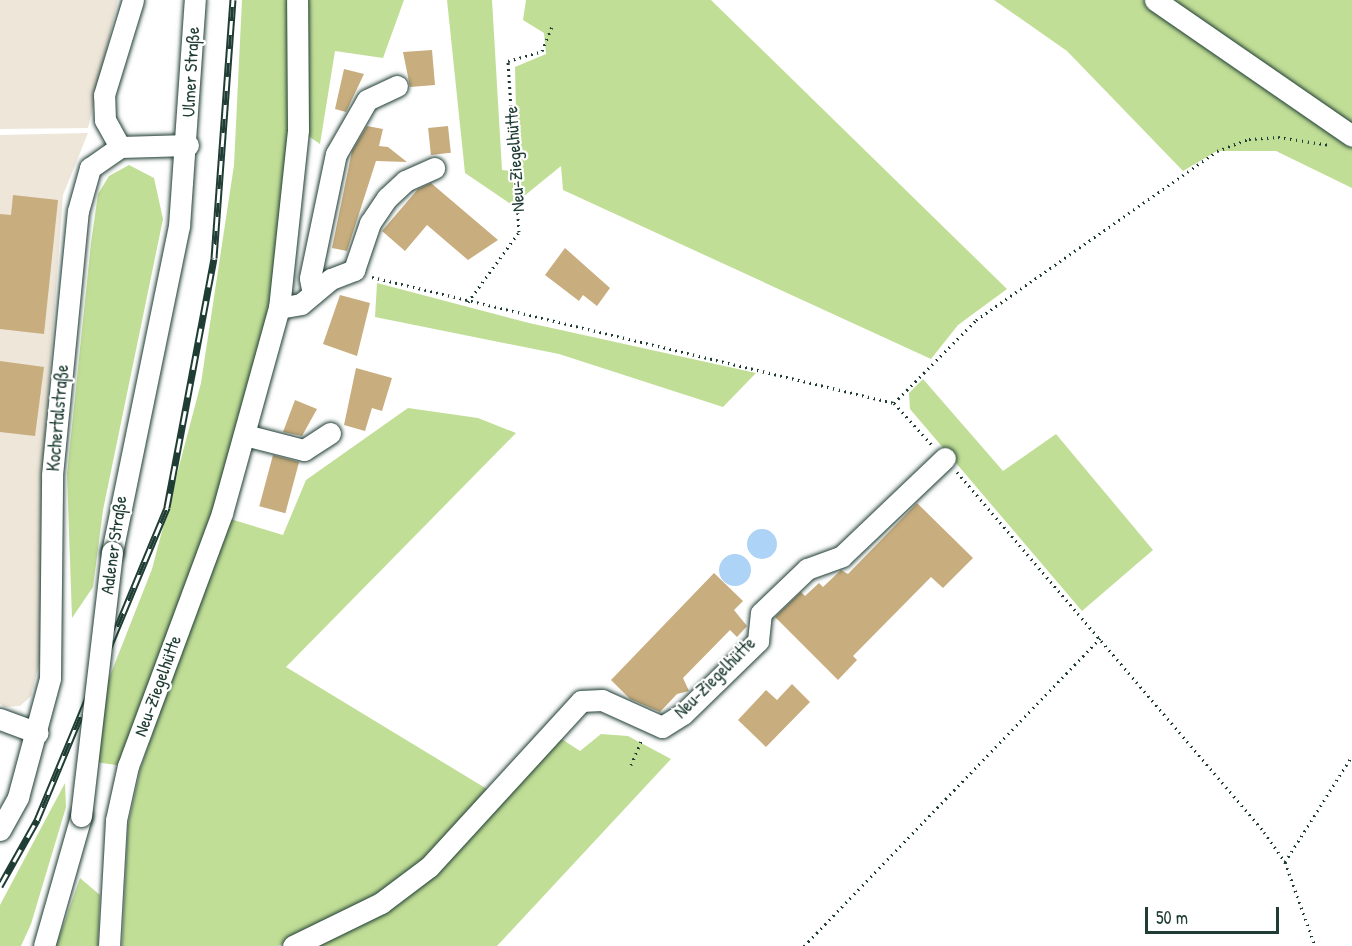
<!DOCTYPE html>
<meta charset="utf-8">
<style>
body{margin:0}
#map{position:relative;width:1352px;height:946px;overflow:hidden;background:#fff;font-family:"Patrick Hand",sans-serif}
div>[style]{position:absolute}
[style*='--x']{left:calc(var(--x)*1px);top:calc(var(--y)*1px);width:calc(var(--w)*1px);rotate:calc(var(--a)*1deg)}
.built>*{inset:0;background:#eee6d8}
.green>*{inset:0;background:#c1de96}
.water>*{inset:0;background:#add3f6}
.round{border-radius:50%}
.building>*{inset:0;background:#c8ad7e;transform-origin:0 0}
.path>*{height:3px;margin-top:-1.5px;transform-origin:0;background:repeating-linear-gradient(90deg,#1f3d34 0 1.5px,transparent 0 6px)}
.roads{filter:drop-shadow(0 0 2px #1f3d34) drop-shadow(0 0 2px #1f3d34)}
.minor>*{height:21px;margin:-10.5px;padding:0 10.5px;transform-origin:10.5px;border-radius:10.5px;background:#fff}
.rail>*{height:7px;margin-top:-3.5px;transform-origin:0;background:repeating-linear-gradient(90deg,#fff 0 14px,#1f3d34 0 28px);box-sizing:border-box;border-block:2px solid #1f3d34}
.bridges{filter:drop-shadow(0 0 2px #1f3d34) drop-shadow(0 0 2px #1f3d34)}
.minor-bridge>*{height:21px;margin:-10.5px;padding:0 10.5px;transform-origin:10.5px;border-radius:10.5px;background:#fff}
span{translate:-50% -50%;white-space:nowrap;text-align:center;line-height:1.15;-webkit-text-stroke:4.5px #fff;paint-order:stroke}
.street-label{font-size:18px;color:#1f3d34}
.scale{position:absolute;left:1145px;top:907px;width:134px;height:27px;box-sizing:border-box;border:3px solid #1f3d34;border-top:0;padding-left:8px;font-size:18px;line-height:21px;white-space:nowrap;color:#1f3d34;-webkit-text-stroke:4px #fff;paint-order:stroke}
</style>
<div id="map">
<div class="built">
<div style="clip-path:polygon(0 0,118px 0,88px 128px,0 129px)"></div>
<div style="clip-path:polygon(88px 133px,63px 195px,43px 465px,48px 628px,31px 696px,20px 706px,5px 707px,0 704px,0 135px)"></div>
</div>
<div class="green">
<div style="clip-path:polygon(242px 0,291px 0,291px 130px,272px 308px,215px 511px,122px 766px,96px 762px,104px 691px,152px 569px,201px 383px,234px 165px)"></div>
<div style="clip-path:polygon(294px 0,404px 0,383px 58px,335px 51px,320px 144px,298px 129px)"></div>
<div style="clip-path:polygon(447px 0,492px 0,502px 170px,512px 171px,515px 207px,465px 173px)"></div>
<div style="clip-path:polygon(526px 0,711px 0,1007px 289px,958px 325px,931px 359px,563px 190px,561px 166px,518px 201px,515px 67px,546px 54px,544px 33px,523px 20px)"></div>
<div style="clip-path:polygon(994px 0,1143px 0,1352px 136px,1352px 188px,1276px 151px,1217px 151px,1183px 171px,1067px 51px)"></div>
<div style="clip-path:polygon(1173px 0,1352px 0,1352px 125px)"></div>
<div style="clip-path:polygon(129px 165px,154px 178px,163px 219px,103px 510px,93px 587px,72px 618px,67px 474px,91px 243px,98px 194px,109px 176px)"></div>
<div style="clip-path:polygon(377px 283px,529px 323px,756px 373px,723px 407px,559px 354px,375px 317px)"></div>
<div style="clip-path:polygon(923px 379px,1003px 471px,1056px 434px,1153px 550px,1082px 611px,910px 409px,909px 393px)"></div>
<div style="clip-path:polygon(408px 408px,478px 418px,516px 433px,286px 667px,487px 789px,421px 867px,343px 917px,278px 946px,122px 946px,128px 825px,140px 770px,227px 518px,283px 535px,306px 480px)"></div>
<div style="clip-path:polygon(554px 734px,580px 751px,601px 734px,628px 736px,671px 759px,497px 946px,308px 946px,352px 926px)"></div>
<div style="clip-path:polygon(65px 783px,66px 807px,31px 924px,21px 946px,0 946px,0 905px)"></div>
<div style="clip-path:polygon(80px 878px,100px 895px,98px 946px,56px 946px)"></div>
</div>
<div class="water">
<div class="round" style="left:747px;top:529px;width:30px;height:30px"></div>
<div class="round" style="left:719px;top:554px;width:32px;height:32px"></div>
</div>
<div class="building">
<div style="clip-path:polygon(432px 50px,435px 85px,410px 87px,403px 52px)"></div>
<div style="clip-path:polygon(344px 69px,364px 74px,346px 112px,335px 109px)"></div>
<div style="clip-path:polygon(367px 126px,383px 129px,379px 146px,388px 147px,407px 162px,376px 161px,347px 251px,332px 248px,352px 151px)"></div>
<div style="left:448px;top:126px;width:27px;height:20px;rotate:84deg"></div>
<div style="clip-path:polygon(431px 183px,498px 240px,468px 260px,427px 225px,405px 251px,382px 231px,418px 189px)"></div>
<div style="clip-path:polygon(13px 195px,58px 200px,44px 334px,0 329px,0 214px,11px 215px)"></div>
<div style="clip-path:polygon(565px 248px,610px 288px,597px 306px,583px 295px,579px 301px,545px 275px)"></div>
<div style="clip-path:polygon(340px 295px,370px 303px,357px 356px,323px 344px)"></div>
<div style="clip-path:polygon(0 361px,44px 367px,35px 436px,0 432px)"></div>
<div style="clip-path:polygon(356px 368px,392px 378px,382px 411px,372px 408px,365px 431px,344px 425px)"></div>
<div style="clip-path:polygon(295px 400px,317px 409px,302px 436px,283px 432px)"></div>
<div style="left:273px;top:455px;width:27px;height:53px;rotate:15deg"></div>
<div style="clip-path:polygon(917px 503px,973px 558px,943px 588px,931px 577px,853px 656px,857px 660px,838px 680px,775px 617px,801px 592px,805px 596px,819px 583px,823px 587px,841px 570px,848px 574px)"></div>
<div style="clip-path:polygon(714px 573px,743px 601px,734px 610px,747px 626px,737px 637px,730px 630px,683px 678px,689px 691px,677px 694px,660px 712px,630px 699px,611px 680px)"></div>
<div style="clip-path:polygon(792px 684px,810px 702px,766px 747px,738px 720px,766px 690px,777px 700px)"></div>
</div>
<div class="path">
<div style="--x:372;--y:277;--w:537;--a:13.57"></div>
<div style="--x:894;--y:403;--w:57;--a:47.9"></div>
<div style="--x:468;--y:302;--w:87;--a:-53.9"></div>
<div style="--x:519;--y:232;--w:171;--a:-93.7"></div>
<div style="--x:508;--y:61;--w:35;--a:-16"></div>
<div style="--x:542;--y:51;--w:27;--a:-68"></div>
<div style="--x:894;--y:403;--w:117;--a:-45.3"></div>
<div style="--x:976;--y:320;--w:294;--a:-35"></div>
<div style="--x:1217;--y:151;--w:34;--a:-21"></div>
<div style="--x:1249;--y:139;--w:29;--a:-4"></div>
<div style="--x:1278;--y:137;--w:53;--a:8.7"></div>
<div style="--x:957;--y:472;--w:473;--a:49.5"></div>
<div style="--x:1264;--y:832;--w:37;--a:55"></div>
<div style="--x:1285;--y:862;--w:89;--a:70.3"></div>
<div style="--x:631;--y:765;--w:28;--a:-67"></div>
<div style="--x:1285;--y:862;--w:125;--a:-57.7"></div>
<div style="--x:804;--y:946;--w:427;--a:-46.1"></div>
</div>
<div class="roads">
<div class="minor">
<div style="--x:1155;--y:0;--w:239;--a:34.6"></div>
<div style="--x:120;--y:147;--w:31;--a:-119"></div>
<div style="--x:105;--y:120;--w:25;--a:-92"></div>
<div style="--x:104;--y:95;--w:99;--a:-73"></div>
<div style="--x:313;--y:294;--w:16;--a:-101"></div>
<div style="--x:310;--y:278;--w:127;--a:-78.2"></div>
<div style="--x:336;--y:154;--w:62;--a:-60.1"></div>
<div style="--x:367;--y:100;--w:33;--a:-25"></div>
<div style="--x:279;--y:308;--w:22;--a:-10"></div>
<div style="--x:301;--y:304;--w:39;--a:-40"></div>
<div style="--x:331;--y:279;--w:25;--a:-21"></div>
<div style="--x:354;--y:270;--w:50;--a:-71.2"></div>
<div style="--x:370;--y:223;--w:30;--a:-56"></div>
<div style="--x:387;--y:198;--w:25;--a:-43"></div>
<div style="--x:405;--y:181;--w:32;--a:-24"></div>
<div style="--x:245;--y:435;--w:61;--a:14.3"></div>
<div style="--x:304;--y:450;--w:31;--a:-33"></div>
<div style="--x:112;--y:552;--w:333;--a:-78.4"></div>
<div style="--x:179;--y:226;--w:227;--a:-86"></div>
<div style="--x:0;--y:719;--w:40;--a:20.2"></div>
<div style="--x:0;--y:830;--w:38;--a:-61"></div>
<div style="--x:18;--y:797;--w:123;--a:-74.9"></div>
<div style="--x:50;--y:678;--w:203;--a:-89.4"></div>
<div style="--x:52;--y:475;--w:265;--a:-84.4"></div>
<div style="--x:78;--y:211;--w:45;--a:-74.4"></div>
<div style="--x:90;--y:168;--w:37;--a:-35"></div>
<div style="--x:120;--y:147;--w:68;--a:-1.7"></div>
<div style="--x:44;--y:946;--w:135;--a:-74.1"></div>
<div style="--x:109;--y:946;--w:126;--a:-86.8"></div>
<div style="--x:116;--y:820;--w:55;--a:-77.5"></div>
<div style="--x:128;--y:766;--w:270;--a:-69.6"></div>
<div style="--x:222;--y:513;--w:213;--a:-74.5"></div>
<div style="--x:279;--y:308;--w:180;--a:-83.9"></div>
<div style="--x:298;--y:129;--w:129;--a:-90.4"></div>
<div style="--x:293;--y:946;--w:98;--a:-26"></div>
<div style="--x:381;--y:903;--w:60;--a:-36.9"></div>
<div style="--x:429;--y:867;--w:225;--a:-47.5"></div>
<div style="--x:581;--y:701;--w:21;--a:-3"></div>
<div style="--x:602;--y:700;--w:66;--a:24.2"></div>
<div style="--x:662;--y:727;--w:25;--a:-32"></div>
<div style="--x:683;--y:714;--w:105;--a:-44.2"></div>
<div style="--x:758;--y:641;--w:28;--a:-84"></div>
<div style="--x:761;--y:613;--w:64;--a:-43.7"></div>
<div style="--x:807;--y:569;--w:37;--a:-20"></div>
<div style="--x:842;--y:556;--w:142;--a:-43.6"></div>
</div>
</div>
<div class="rail">
<div style="--x:0;--y:886;--w:76;--a:-60.7"></div>
<div style="--x:37;--y:820;--w:339;--a:-67.4"></div>
<div style="--x:167;--y:507;--w:253;--a:-79.3"></div>
<div style="--x:214;--y:258;--w:259;--a:-85.8"></div>
</div>
<div class="bridges">
<div class="minor-bridge">
<div style="--x:81;--y:816;--w:266;--a:-83.3"></div>
</div>
</div>
<div class="street-label">
<span style="left:191px;top:72px;rotate:-87deg">Ulmer Straße</span>
<span style="left:515px;top:159px;rotate:-94deg">Neu-Ziegelhütte</span>
<span style="left:58px;top:418px;rotate:-85deg">Kochertalstraße</span>
<span style="left:114px;top:545px;rotate:-82deg">Aalener Straße</span>
<span style="left:715px;top:678px;rotate:-45deg">Neu-Ziegelhütte</span>
<span style="left:158px;top:686px;rotate:-70deg">Neu-Ziegelhütte</span>
</div>
<div class="scale">50 m</div>
</div>
